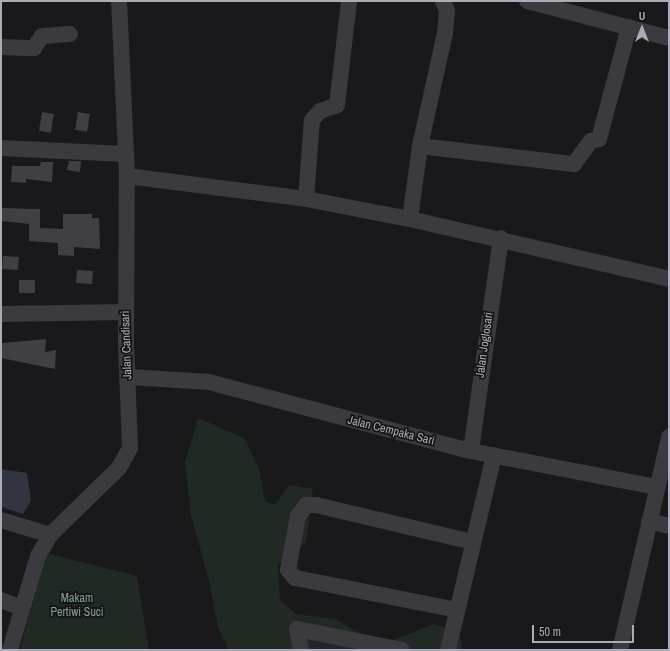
<!DOCTYPE html>
<style>
body{margin:0}
#map{position:relative;width:670px;height:651px;overflow:hidden;background:#19181b;font-family:"Archivo Narrow",sans-serif}
div>[style]{position:absolute}
[style*='--x']{left:calc(var(--x)*1px);top:calc(var(--y)*1px);width:calc(var(--w)*1px);rotate:calc(var(--a)*1deg)}
.green>*{inset:0;background:#202923}
.water>*{inset:0;background:#313540}
.building>*{inset:0;background:#404044;transform-origin:0 0}
.minor>*{height:16px;margin:-8px;padding:0 8px;transform-origin:8px;border-radius:8px;background:#3a3a3f}
span{translate:-50% -50%;white-space:nowrap;text-align:center;line-height:1.15;-webkit-text-stroke:3.5px #141316;paint-order:stroke}
.street-label{font-size:12px;color:#abacba}
.park-label{font-size:12px;color:#83a48e}
.frame{position:absolute;inset:0;border:2px solid #abacba;pointer-events:none}
.north{position:absolute;left:622px;top:8px;width:40px;height:40px;-webkit-text-stroke:3px #141316;paint-order:stroke;rotate:0deg;font-size:11px;font-weight:700;line-height:16px;text-align:center;color:#abacba}
.north::after{content:'';display:block;margin:auto;width:14px;height:18px;background:#abacba;clip-path:polygon(50% 0,100% 100%,50% 72%,0 100%)}
.scale{position:absolute;left:532px;top:625px;width:102px;height:18px;box-sizing:border-box;border:2px solid #abacba;border-top:0;padding-left:5px;font-size:12px;line-height:14px;white-space:nowrap;color:#abacba;-webkit-text-stroke:3px #141316;paint-order:stroke}
</style>
<div id="map">
<div class="green">
<div style="clip-path:polygon(198px 418px,244px 438px,260px 471px,265px 501px,275px 505px,289px 485px,313px 489px,306px 542px,290px 559px,278px 564px,280px 600px,296px 614px,335px 619px,380px 645px,433px 624px,449px 628px,461px 640px,462px 650px,229px 650px,218px 628px,210px 585px,191px 515px,185px 463px)"></div>
<div style="clip-path:polygon(46px 553px,137px 576px,149px 650px,20px 650px)"></div>
</div>
<div class="water">
<div style="clip-path:polygon(1px 469px,27px 473px,31px 501px,23px 514px,1px 507px)"></div>
</div>
<div class="building">
<div style="left:42px;top:112px;width:12px;height:19px;rotate:9deg"></div>
<div style="left:78px;top:112px;width:12px;height:18px;rotate:9deg"></div>
<div style="clip-path:polygon(69px 161px,81px 161px,80px 172px,67px 170px)"></div>
<div style="clip-path:polygon(41px 162px,53px 162px,52px 182px,26px 179px,26px 183px,11px 182px,12px 166px,40px 166px)"></div>
<div style="clip-path:polygon(1px 208px,40px 209px,40px 228px,63px 229px,63px 214px,92px 214px,92px 218px,99px 218px,100px 249px,74px 247px,74px 256px,58px 255px,58px 243px,29px 241px,29px 224px,1px 221px)"></div>
<div style="left:3px;top:256px;width:16px;height:13px;rotate:4deg"></div>
<div style="left:77px;top:270px;width:16px;height:13px;rotate:4deg"></div>
<div style="left:19px;top:280px;width:16px;height:13px"></div>
<div style="clip-path:polygon(46px 339px,45px 352px,56px 350px,55px 369px,1px 358px,2px 343px)"></div>
</div>
<div class="minor">
<div style="--x:527;--y:1;--w:147;--a:14.6"></div>
<div style="--x:1;--y:47;--w:33;--a:2"></div>
<div style="--x:34;--y:48;--w:14;--a:-56"></div>
<div style="--x:42;--y:36;--w:28;--a:-4"></div>
<div style="--x:420;--y:146;--w:155;--a:6.7"></div>
<div style="--x:574;--y:164;--w:29;--a:-54"></div>
<div style="--x:591;--y:141;--w:8;--a:-14"></div>
<div style="--x:599;--y:139;--w:116;--a:-75"></div>
<div style="--x:1;--y:148;--w:124;--a:2.8"></div>
<div style="--x:127;--y:176;--w:180;--a:7.3"></div>
<div style="--x:306;--y:199;--w:106;--a:10.9"></div>
<div style="--x:410;--y:219;--w:266;--a:13"></div>
<div style="--x:306;--y:199;--w:79;--a:-85.7"></div>
<div style="--x:312;--y:120;--w:12;--a:-48"></div>
<div style="--x:320;--y:111;--w:18;--a:-19"></div>
<div style="--x:337;--y:105;--w:105;--a:-83.4"></div>
<div style="--x:410;--y:219;--w:74;--a:-82.2"></div>
<div style="--x:420;--y:146;--w:116;--a:-77.5"></div>
<div style="--x:445;--y:33;--w:22;--a:-85"></div>
<div style="--x:447;--y:11;--w:11;--a:-112"></div>
<div style="--x:1;--y:314;--w:125;--a:-0.9"></div>
<div style="--x:128;--y:377;--w:81;--a:3.5"></div>
<div style="--x:209;--y:382;--w:271;--a:14.8"></div>
<div style="--x:471;--y:451;--w:188;--a:11"></div>
<div style="--x:471;--y:451;--w:215;--a:-82"></div>
<div style="--x:1;--y:520;--w:51;--a:17"></div>
<div style="--x:649;--y:521;--w:21;--a:14"></div>
<div style="--x:1;--y:600;--w:22;--a:21"></div>
<div style="--x:457;--y:610;--w:165;--a:-168.8"></div>
<div style="--x:295;--y:578;--w:11;--a:-131"></div>
<div style="--x:288;--y:570;--w:55;--a:-79.5"></div>
<div style="--x:298;--y:516;--w:14;--a:-54"></div>
<div style="--x:306;--y:505;--w:10;--a:0"></div>
<div style="--x:316;--y:505;--w:161;--a:13.3"></div>
<div style="--x:10;--y:650;--w:98;--a:-73.4"></div>
<div style="--x:38;--y:556;--w:24;--a:-60"></div>
<div style="--x:50;--y:535;--w:96;--a:-44.2"></div>
<div style="--x:119;--y:468;--w:23;--a:-61"></div>
<div style="--x:130;--y:448;--w:103;--a:-92.2"></div>
<div style="--x:126;--y:345;--w:169;--a:-89.7"></div>
<div style="--x:127;--y:176;--w:175;--a:-92.6"></div>
<div style="--x:301;--y:650;--w:21;--a:-101"></div>
<div style="--x:297;--y:629;--w:107;--a:11.3"></div>
<div style="--x:448;--y:650;--w:200;--a:-76.7"></div>
<div style="--x:620;--y:650;--w:219;--a:-77"></div>
</div>
<div class="street-label">
<span style="left:127px;top:345px;rotate:-92deg">Jalan Candisari</span>
<span style="left:485px;top:345px;rotate:-82deg">Jalan Joglosari</span>
<span style="left:391px;top:431px;rotate:14deg">Jalan Cempaka Sari</span>
</div>
<div class="park-label">
<span style="left:77px;top:606px">Makam<br>Pertiwi Suci</span>
</div>
<div class="frame"></div>
<div class="north">U</div>
<div class="scale">50 m</div>
</div>
